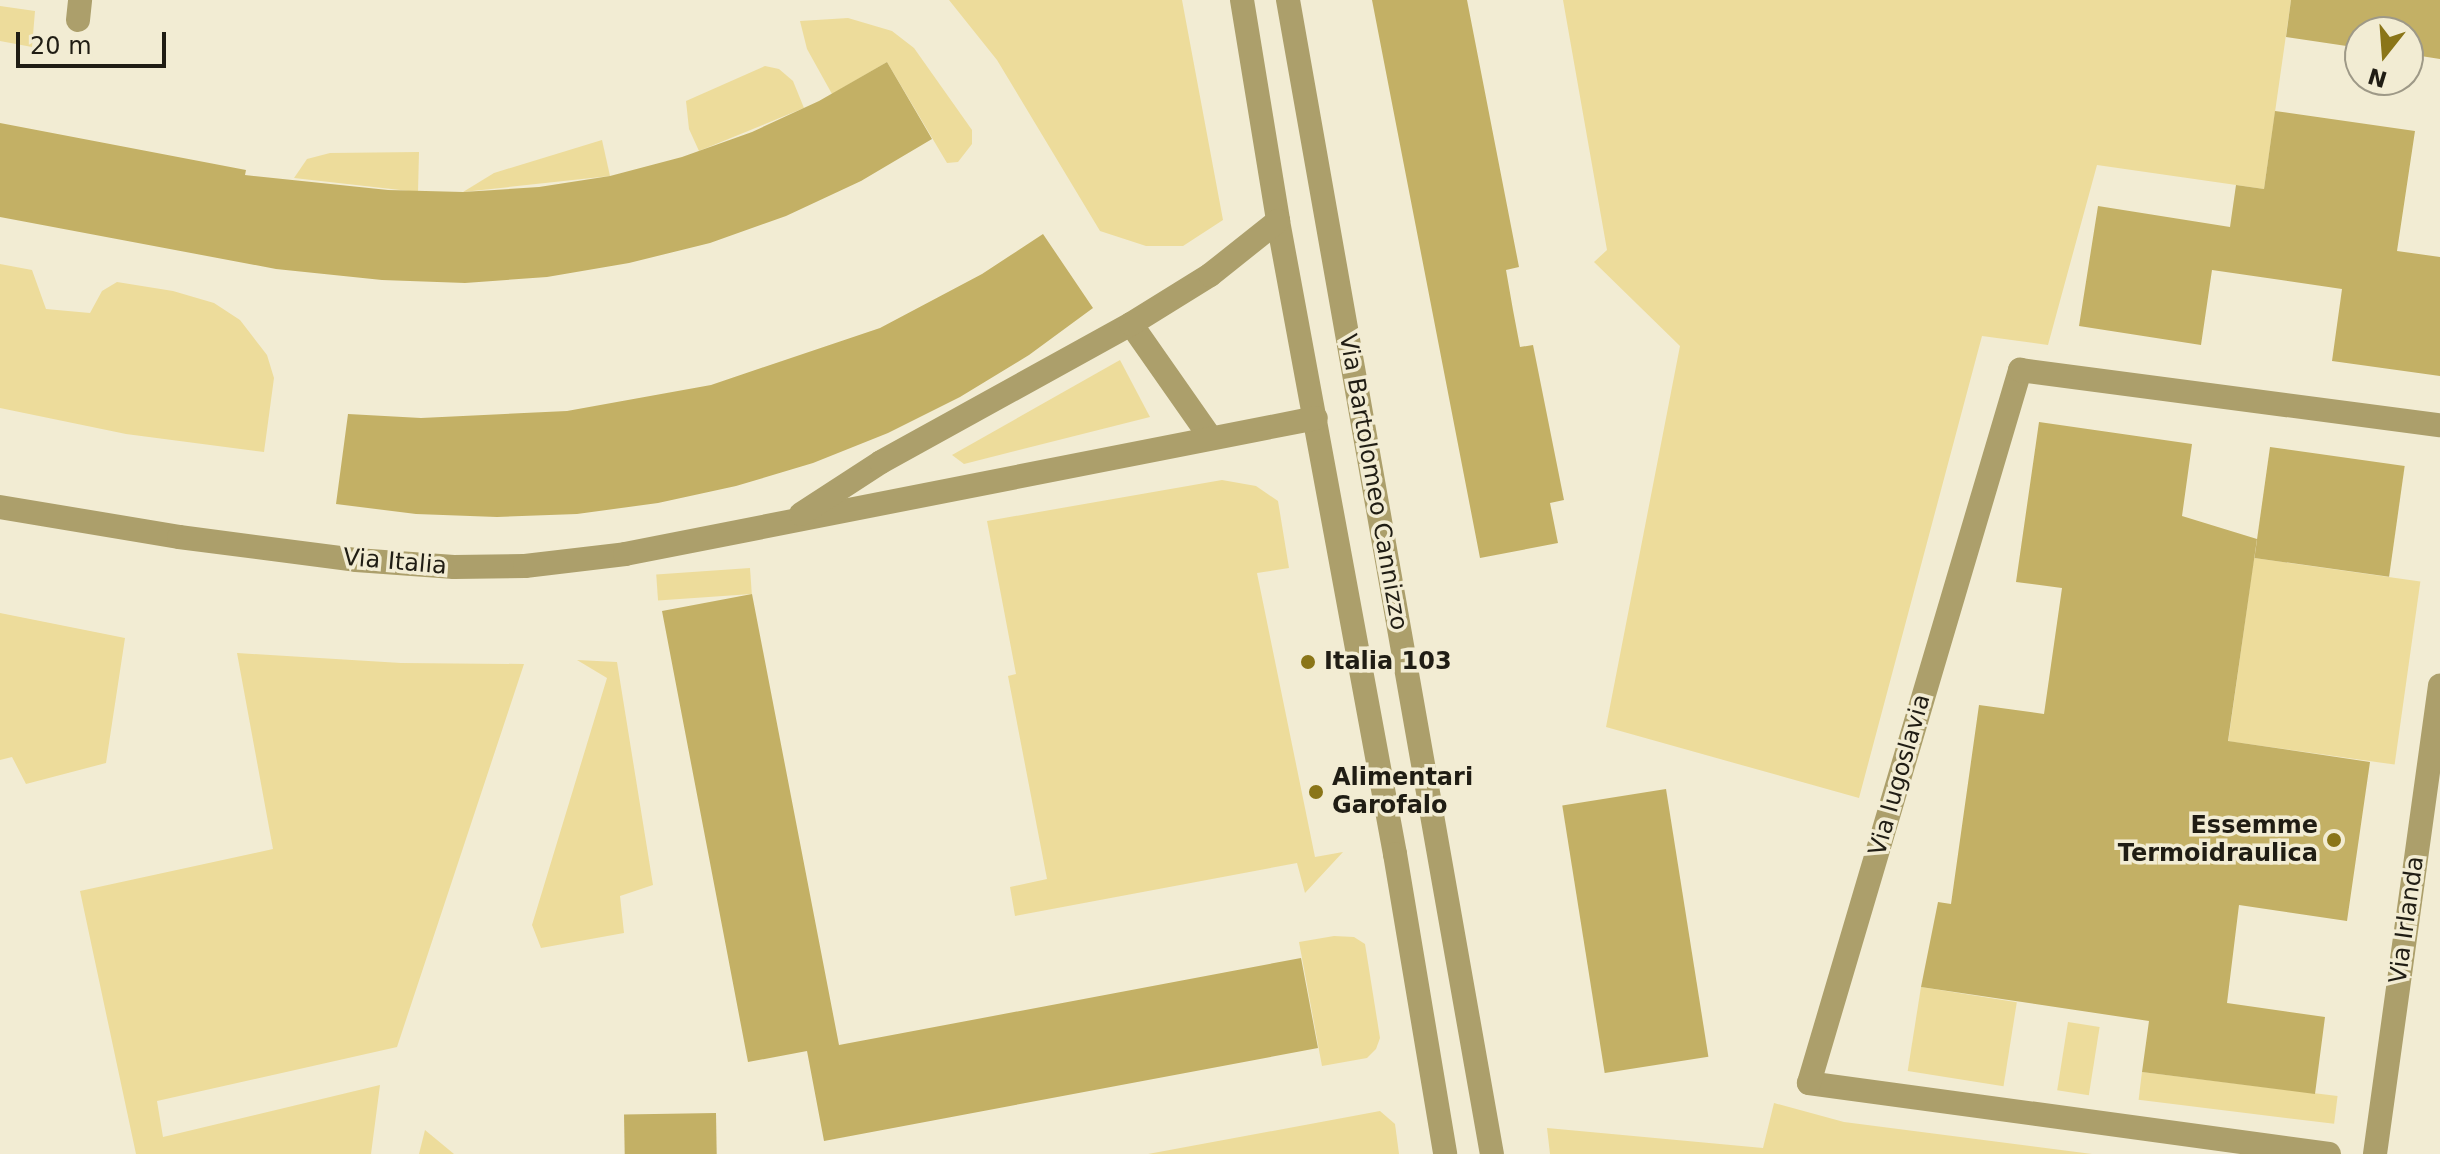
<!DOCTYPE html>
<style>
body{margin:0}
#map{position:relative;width:2440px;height:1154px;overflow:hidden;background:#f2ecd3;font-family:"DejaVu Sans",sans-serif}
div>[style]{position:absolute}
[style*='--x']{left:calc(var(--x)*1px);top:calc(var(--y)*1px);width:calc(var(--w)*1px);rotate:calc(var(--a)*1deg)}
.green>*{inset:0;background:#eddc9b;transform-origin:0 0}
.building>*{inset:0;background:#c3b065;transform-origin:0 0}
.minor>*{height:24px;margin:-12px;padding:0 12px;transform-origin:12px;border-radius:12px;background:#ac9f6b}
.dots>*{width:22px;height:22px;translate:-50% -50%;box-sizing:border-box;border:4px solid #f2ecd3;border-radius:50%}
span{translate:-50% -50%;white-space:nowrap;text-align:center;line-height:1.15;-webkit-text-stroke:7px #f2ecd3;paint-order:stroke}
.street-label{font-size:24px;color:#201d14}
.poi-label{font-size:24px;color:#201d14;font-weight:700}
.left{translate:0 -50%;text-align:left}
.right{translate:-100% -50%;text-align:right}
.north{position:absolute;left:2344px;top:16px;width:80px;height:80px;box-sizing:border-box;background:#f2ecd3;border:2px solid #9e9987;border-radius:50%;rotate:197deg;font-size:22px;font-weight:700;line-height:32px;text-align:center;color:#201d14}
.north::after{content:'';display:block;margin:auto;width:28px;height:36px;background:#8a7518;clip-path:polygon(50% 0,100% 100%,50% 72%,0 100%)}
.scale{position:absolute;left:16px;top:32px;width:150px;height:36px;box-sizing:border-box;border:4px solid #201d14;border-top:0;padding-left:10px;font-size:24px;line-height:28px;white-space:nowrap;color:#201d14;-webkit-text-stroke:6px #f2ecd3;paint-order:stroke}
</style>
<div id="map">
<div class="green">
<div style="clip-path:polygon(949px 0,1182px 0,1223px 220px,1183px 246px,1146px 246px,1100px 231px,997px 60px)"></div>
<div style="clip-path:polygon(1563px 0,2291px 0,2264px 189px,2097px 165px,2048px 345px,1982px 336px,1859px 798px,1606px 727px,1680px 346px,1594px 262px,1607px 250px)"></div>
<div style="clip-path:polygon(0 6px,35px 11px,32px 47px,0 41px)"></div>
<div style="clip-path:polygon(848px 18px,892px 31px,914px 48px,972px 130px,972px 144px,958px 162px,947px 163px,887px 62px,832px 94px,807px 49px,800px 21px)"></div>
<div style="clip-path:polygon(765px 66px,779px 69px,793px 81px,804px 108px,699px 151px,689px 129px,686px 101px)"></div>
<div style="clip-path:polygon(602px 140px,610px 176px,463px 192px,494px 173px)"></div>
<div style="clip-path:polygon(419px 152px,418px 192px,294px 178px,307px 159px,330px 153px)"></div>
<div style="clip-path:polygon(0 264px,32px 270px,46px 309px,90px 313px,102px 291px,117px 282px,173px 291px,214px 303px,240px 320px,267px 355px,274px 378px,264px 452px,126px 434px,0 408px)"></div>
<div style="clip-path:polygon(1120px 360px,1150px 417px,964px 464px,952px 455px)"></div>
<div style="clip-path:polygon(1222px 480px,1256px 486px,1278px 501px,1289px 568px,1257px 573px,1315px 857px,1343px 852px,1305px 893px,1297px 863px,1015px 916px,1010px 887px,1047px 879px,1008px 676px,1016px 674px,987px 521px)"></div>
<div style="left:2254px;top:558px;width:168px;height:185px;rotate:8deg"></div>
<div style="left:750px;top:568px;width:26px;height:94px;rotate:86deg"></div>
<div style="clip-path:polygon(0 613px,125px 638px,106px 763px,26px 784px,12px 757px,0 760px)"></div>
<div style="clip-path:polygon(237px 653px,401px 663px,524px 664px,397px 1047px,157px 1101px,163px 1137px,380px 1085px,371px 1154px,136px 1154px,80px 891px,273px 849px)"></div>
<div style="clip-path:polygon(577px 660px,617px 662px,653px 885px,620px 896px,624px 933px,541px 948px,532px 925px,607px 678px)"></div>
<div style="clip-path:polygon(1334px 936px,1354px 937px,1365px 944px,1380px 1038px,1376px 1049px,1367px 1058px,1322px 1066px,1299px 942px)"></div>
<div style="left:1921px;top:987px;width:97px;height:85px;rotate:9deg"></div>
<div style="left:2068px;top:1022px;width:32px;height:69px;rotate:9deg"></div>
<div style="left:2142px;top:1072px;width:197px;height:28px;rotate:7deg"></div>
<div style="clip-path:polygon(1774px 1103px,1844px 1122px,2092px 1154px,1550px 1154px,1547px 1128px,1763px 1148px)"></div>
<div style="clip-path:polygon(1380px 1111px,1395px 1124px,1399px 1154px,1148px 1154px)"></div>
<div style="clip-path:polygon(425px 1130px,454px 1154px,419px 1154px)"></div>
</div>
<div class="building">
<div style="clip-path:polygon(1372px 0,1467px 0,1519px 267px,1506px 270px,1513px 310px,1520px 347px,1533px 345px,1564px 500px,1550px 503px,1558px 543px,1480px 558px)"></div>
<div style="clip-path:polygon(2291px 0,2440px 0,2440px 59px,2408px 54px,2408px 32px,2360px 32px,2360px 48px,2286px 37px)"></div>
<div style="clip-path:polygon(887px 62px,932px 139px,861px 181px,786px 216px,710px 243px,629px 263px,547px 277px,465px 283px,382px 280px,276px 269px,0 217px,0 123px,246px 170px,245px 175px,388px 190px,463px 192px,539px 187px,610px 176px,682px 157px,752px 132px,819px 101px)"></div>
<div style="clip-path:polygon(2275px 111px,2415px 131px,2397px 251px,2440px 257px,2440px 376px,2332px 361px,2342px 289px,2212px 270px,2201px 345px,2079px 326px,2098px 206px,2230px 227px,2236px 185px,2264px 189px)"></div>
<div style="clip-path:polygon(1043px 234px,1093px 308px,1029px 355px,960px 397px,888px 433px,813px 463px,736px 486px,658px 503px,577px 514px,497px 517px,416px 514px,336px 504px,348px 414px,421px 418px,567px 411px,711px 385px,880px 328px,982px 274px)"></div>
<div style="clip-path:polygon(2039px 422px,2192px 444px,2182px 516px,2257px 539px,2228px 741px,2370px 762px,2347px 921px,2239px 905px,2227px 1003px,2325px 1017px,2315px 1094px,2142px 1072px,2149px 1021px,1921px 987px,1938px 902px,1951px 904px,1979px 705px,2044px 714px,2062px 588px,2016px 582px)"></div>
<div style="left:2270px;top:447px;width:136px;height:112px;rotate:8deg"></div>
<div style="clip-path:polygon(752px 594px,839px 1045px,1301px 958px,1318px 1048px,824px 1141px,807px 1051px,748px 1062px,662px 611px)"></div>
<div style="left:1666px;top:789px;width:271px;height:105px;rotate:81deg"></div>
<div style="left:716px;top:1113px;width:41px;height:92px;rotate:89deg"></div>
</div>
<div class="minor">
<div style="--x:1242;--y:0;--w:224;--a:80.7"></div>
<div style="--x:1278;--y:221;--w:644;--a:79.53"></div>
<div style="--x:1395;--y:854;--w:304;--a:80.5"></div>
<div style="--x:1288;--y:0;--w:1172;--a:79.98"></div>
<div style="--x:78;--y:20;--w:20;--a:-84"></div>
<div style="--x:1131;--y:324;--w:138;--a:55"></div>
<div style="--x:0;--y:507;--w:181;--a:9.5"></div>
<div style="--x:179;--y:537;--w:178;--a:7.4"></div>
<div style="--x:356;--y:560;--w:98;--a:4.1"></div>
<div style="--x:454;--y:567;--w:71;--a:-0.8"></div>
<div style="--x:525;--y:566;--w:101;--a:-6.8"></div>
<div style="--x:625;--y:554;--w:704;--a:-11.13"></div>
<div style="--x:801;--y:514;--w:95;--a:-33"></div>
<div style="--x:881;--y:462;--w:286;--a:-28.9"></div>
<div style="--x:1131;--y:324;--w:93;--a:-31.8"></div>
<div style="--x:1210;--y:275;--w:87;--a:-38.5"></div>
<div style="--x:2329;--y:1154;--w:525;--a:-172.23"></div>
<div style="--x:1809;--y:1083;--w:744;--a:-73.51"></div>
<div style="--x:2020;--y:370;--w:424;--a:7.5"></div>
<div style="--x:2375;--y:1154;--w:473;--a:-82.1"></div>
</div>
<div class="dots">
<div style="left:1308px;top:662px;background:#8a7518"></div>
<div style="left:1316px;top:792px;background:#8a7518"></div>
<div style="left:2334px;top:840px;background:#8a7518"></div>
</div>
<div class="street-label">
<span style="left:1373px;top:482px;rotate:80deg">Via Bartolomeo Cannizzo</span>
<span style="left:395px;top:562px;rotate:5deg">Via Italia</span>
<span style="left:1900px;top:775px;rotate:-74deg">Via Iugoslavia</span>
<span style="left:2407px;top:920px;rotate:-82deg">Via Irlanda</span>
</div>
<div class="poi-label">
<span class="left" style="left:1324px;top:662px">Italia 103</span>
<span class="left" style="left:1332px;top:792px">Alimentari<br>Garofalo</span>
<span class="right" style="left:2318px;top:840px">Essemme<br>Termoidraulica</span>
</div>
<div class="north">N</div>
<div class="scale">20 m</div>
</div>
